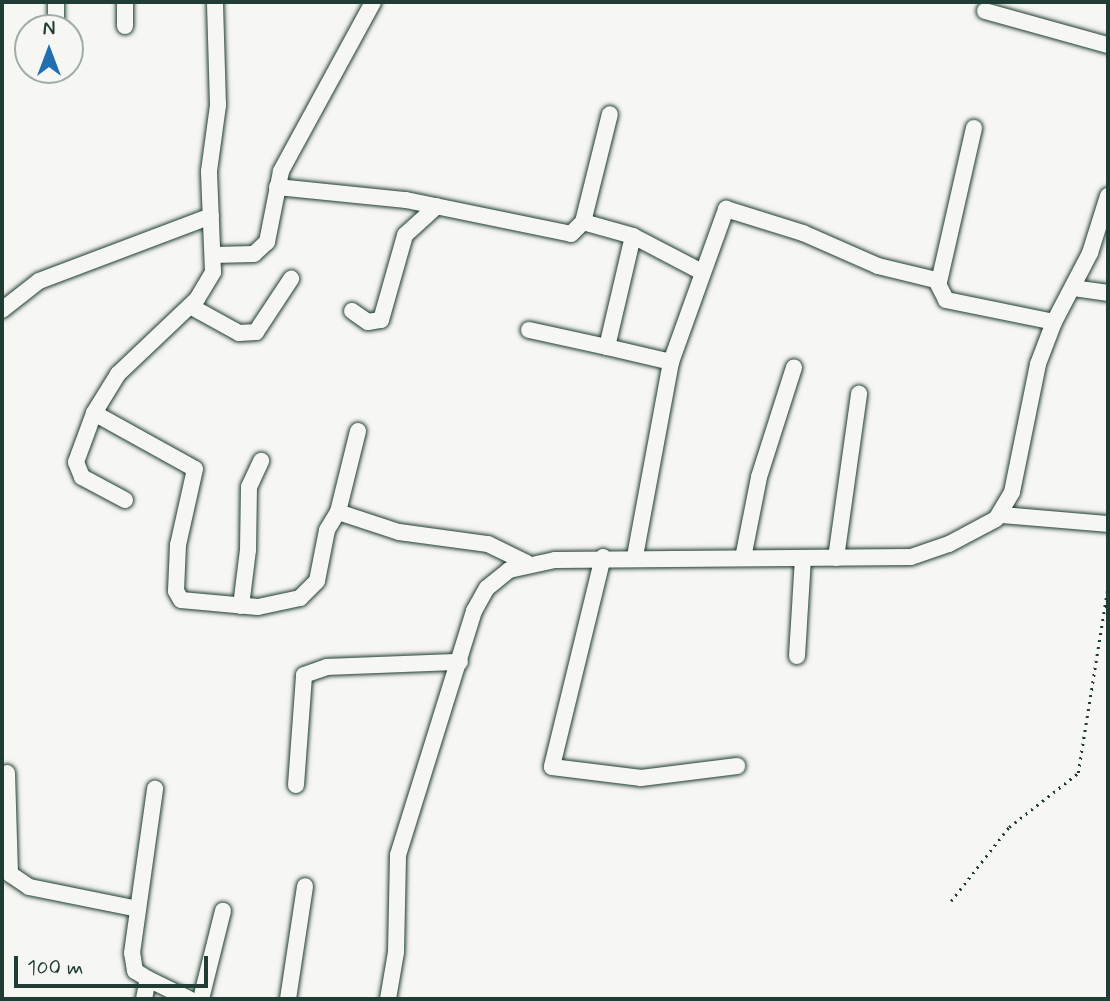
<!DOCTYPE html>
<style>
body{margin:0}
#map{position:relative;width:1110px;height:1001px;overflow:hidden;background:#f6f6f2;font-family:Mynerve,sans-serif}
div>[style]{position:absolute}
[style*='--x']{left:calc(var(--x)*1px);top:calc(var(--y)*1px);width:calc(var(--w)*1px);rotate:calc(var(--a)*1deg)}
.path>*{height:2.5px;margin-top:-1.25px;transform-origin:0;background:repeating-linear-gradient(90deg,#1f3d34 0 2px,transparent 0 7px)}
.roads{filter:drop-shadow(0 0 2px #1f3d34) drop-shadow(0 0 2px #1f3d34)}
.street>*{height:16px;margin:-8px;padding:0 8px;transform-origin:8px;border-radius:8px;background:#f6f6f2}
span{translate:-50% -50%;white-space:nowrap;text-align:center;line-height:1.15;-webkit-text-stroke:6px #f6f6f2;paint-order:stroke}
.frame{position:absolute;inset:0;border:4px solid #1f3d34;pointer-events:none}
.north{position:absolute;left:14px;top:14px;width:70px;height:70px;box-sizing:border-box;background:#f6f6f2;border:2px solid #a0aca6;border-radius:50%;rotate:0deg;font-size:19px;font-weight:700;line-height:28px;text-align:center;color:#1f3d34}
.north::after{content:'';display:block;margin:auto;width:24px;height:32px;background:#1f6fb2;clip-path:polygon(50% 0,100% 100%,50% 72%,0 100%)}
.scale{position:absolute;left:14px;top:956px;width:194px;height:32px;box-sizing:border-box;border:4px solid #1f3d34;border-top:0;padding-left:9px;font-size:21px;line-height:24px;white-space:nowrap;color:#1f3d34;-webkit-text-stroke:5px #f6f6f2;paint-order:stroke}
</style>
<div id="map">
<div class="path">
<div style="--x:951;--y:901;--w:94;--a:-51.9"></div>
<div style="--x:1009;--y:827;--w:88;--a:-38"></div>
<div style="--x:1078;--y:773;--w:189;--a:-80.9"></div>
</div>
<div class="roads">
<div class="street">
<div style="--x:56;--y:2;--w:26;--a:90"></div>
<div style="--x:125;--y:2;--w:24;--a:90"></div>
<div style="--x:985;--y:11;--w:128;--a:15.5"></div>
<div style="--x:277;--y:187;--w:130;--a:5.8"></div>
<div style="--x:406;--y:200;--w:168;--a:11.6"></div>
<div style="--x:571;--y:234;--w:17;--a:-45"></div>
<div style="--x:583;--y:222;--w:111;--a:-76"></div>
<div style="--x:583;--y:222;--w:52;--a:15.6"></div>
<div style="--x:633;--y:236;--w:114;--a:103.2"></div>
<div style="--x:607;--y:347;--w:66;--a:13.2"></div>
<div style="--x:671;--y:362;--w:198;--a:100.5"></div>
<div style="--x:633;--y:236;--w:78;--a:27.6"></div>
<div style="--x:213;--y:255;--w:41;--a:-1.4"></div>
<div style="--x:254;--y:254;--w:18;--a:-43"></div>
<div style="--x:267;--y:242;--w:72;--a:-78.8"></div>
<div style="--x:281;--y:171;--w:192;--a:-61.4"></div>
<div style="--x:939;--y:282;--w:158;--a:-77.2"></div>
<div style="--x:1073;--y:288;--w:35;--a:8"></div>
<div style="--x:190;--y:306;--w:56;--a:28.9"></div>
<div style="--x:239;--y:333;--w:17;--a:-3"></div>
<div style="--x:256;--y:332;--w:64;--a:-56.6"></div>
<div style="--x:2;--y:310;--w:47;--a:-38.1"></div>
<div style="--x:39;--y:281;--w:184;--a:-20.7"></div>
<div style="--x:352;--y:311;--w:19;--a:35"></div>
<div style="--x:368;--y:322;--w:13;--a:-9"></div>
<div style="--x:381;--y:320;--w:88;--a:-74.2"></div>
<div style="--x:405;--y:235;--w:43;--a:-42.2"></div>
<div style="--x:529;--y:330;--w:80;--a:12.3"></div>
<div style="--x:671;--y:362;--w:163;--a:-70.2"></div>
<div style="--x:726;--y:209;--w:81;--a:17.3"></div>
<div style="--x:803;--y:233;--w:82;--a:23.7"></div>
<div style="--x:878;--y:266;--w:60;--a:13.6"></div>
<div style="--x:936;--y:280;--w:22;--a:63"></div>
<div style="--x:946;--y:300;--w:110;--a:11.5"></div>
<div style="--x:94;--y:413;--w:115;--a:29"></div>
<div style="--x:195;--y:469;--w:78;--a:102.6"></div>
<div style="--x:178;--y:545;--w:46;--a:92.5"></div>
<div style="--x:176;--y:591;--w:10;--a:61"></div>
<div style="--x:181;--y:600;--w:77;--a:5.2"></div>
<div style="--x:258;--y:607;--w:43;--a:-12.1"></div>
<div style="--x:300;--y:598;--w:24;--a:-45"></div>
<div style="--x:317;--y:581;--w:52;--a:-78.9"></div>
<div style="--x:327;--y:530;--w:21;--a:-59"></div>
<div style="--x:358;--y:431;--w:83;--a:103.9"></div>
<div style="--x:338;--y:512;--w:64;--a:18.2"></div>
<div style="--x:399;--y:532;--w:90;--a:7.7"></div>
<div style="--x:488;--y:544;--w:43;--a:26"></div>
<div style="--x:125;--y:500;--w:49;--a:-151.9"></div>
<div style="--x:82;--y:477;--w:16;--a:-112"></div>
<div style="--x:76;--y:462;--w:52;--a:-69.8"></div>
<div style="--x:94;--y:413;--w:46;--a:-58.4"></div>
<div style="--x:118;--y:374;--w:109;--a:-43.5"></div>
<div style="--x:197;--y:299;--w:31;--a:-59"></div>
<div style="--x:213;--y:272;--w:101;--a:-92.3"></div>
<div style="--x:209;--y:171;--w:67;--a:-82.2"></div>
<div style="--x:218;--y:105;--w:103;--a:-91.7"></div>
<div style="--x:1001;--y:515;--w:107;--a:4.8"></div>
<div style="--x:603;--y:557;--w:216;--a:103.7"></div>
<div style="--x:552;--y:767;--w:90;--a:7"></div>
<div style="--x:641;--y:778;--w:97;--a:-7.1"></div>
<div style="--x:743;--y:558;--w:83;--a:-78.8"></div>
<div style="--x:759;--y:477;--w:115;--a:-72.3"></div>
<div style="--x:836;--y:558;--w:166;--a:-82"></div>
<div style="--x:241;--y:606;--w:56;--a:-82.9"></div>
<div style="--x:248;--y:550;--w:63;--a:-89.1"></div>
<div style="--x:249;--y:487;--w:29;--a:-65"></div>
<div style="--x:797;--y:656;--w:98;--a:-86.5"></div>
<div style="--x:7;--y:773;--w:101;--a:88.3"></div>
<div style="--x:10;--y:874;--w:23;--a:34"></div>
<div style="--x:29;--y:887;--w:111;--a:11.4"></div>
<div style="--x:296;--y:785;--w:110;--a:-85.8"></div>
<div style="--x:304;--y:675;--w:24;--a:-19"></div>
<div style="--x:327;--y:667;--w:133;--a:-2.2"></div>
<div style="--x:148;--y:979;--w:46;--a:26"></div>
<div style="--x:144;--y:999;--w:20;--a:-79"></div>
<div style="--x:148;--y:979;--w:15;--a:-148"></div>
<div style="--x:135;--y:971;--w:18;--a:-99"></div>
<div style="--x:132;--y:953;--w:166;--a:-82"></div>
<div style="--x:201;--y:999;--w:91;--a:-76"></div>
<div style="--x:288;--y:999;--w:114;--a:-81.4"></div>
<div style="--x:388;--y:999;--w:48;--a:-80.3"></div>
<div style="--x:396;--y:952;--w:97;--a:-88.8"></div>
<div style="--x:398;--y:855;--w:256;--a:-72.7"></div>
<div style="--x:474;--y:611;--w:26;--a:-61"></div>
<div style="--x:487;--y:588;--w:28;--a:-39"></div>
<div style="--x:509;--y:570;--w:47;--a:-12.3"></div>
<div style="--x:555;--y:560;--w:356;--a:-0.5"></div>
<div style="--x:911;--y:557;--w:40;--a:-18.9"></div>
<div style="--x:949;--y:544;--w:53;--a:-28"></div>
<div style="--x:996;--y:519;--w:31;--a:-59"></div>
<div style="--x:1012;--y:492;--w:131;--a:-78.5"></div>
<div style="--x:1038;--y:364;--w:45;--a:-69.1"></div>
<div style="--x:1054;--y:322;--w:78;--a:-62.4"></div>
<div style="--x:1090;--y:253;--w:60;--a:-72.5"></div>
</div>
</div>
<div class="frame"></div>
<div class="north">N</div>
<div class="scale">100 m</div>
</div>
